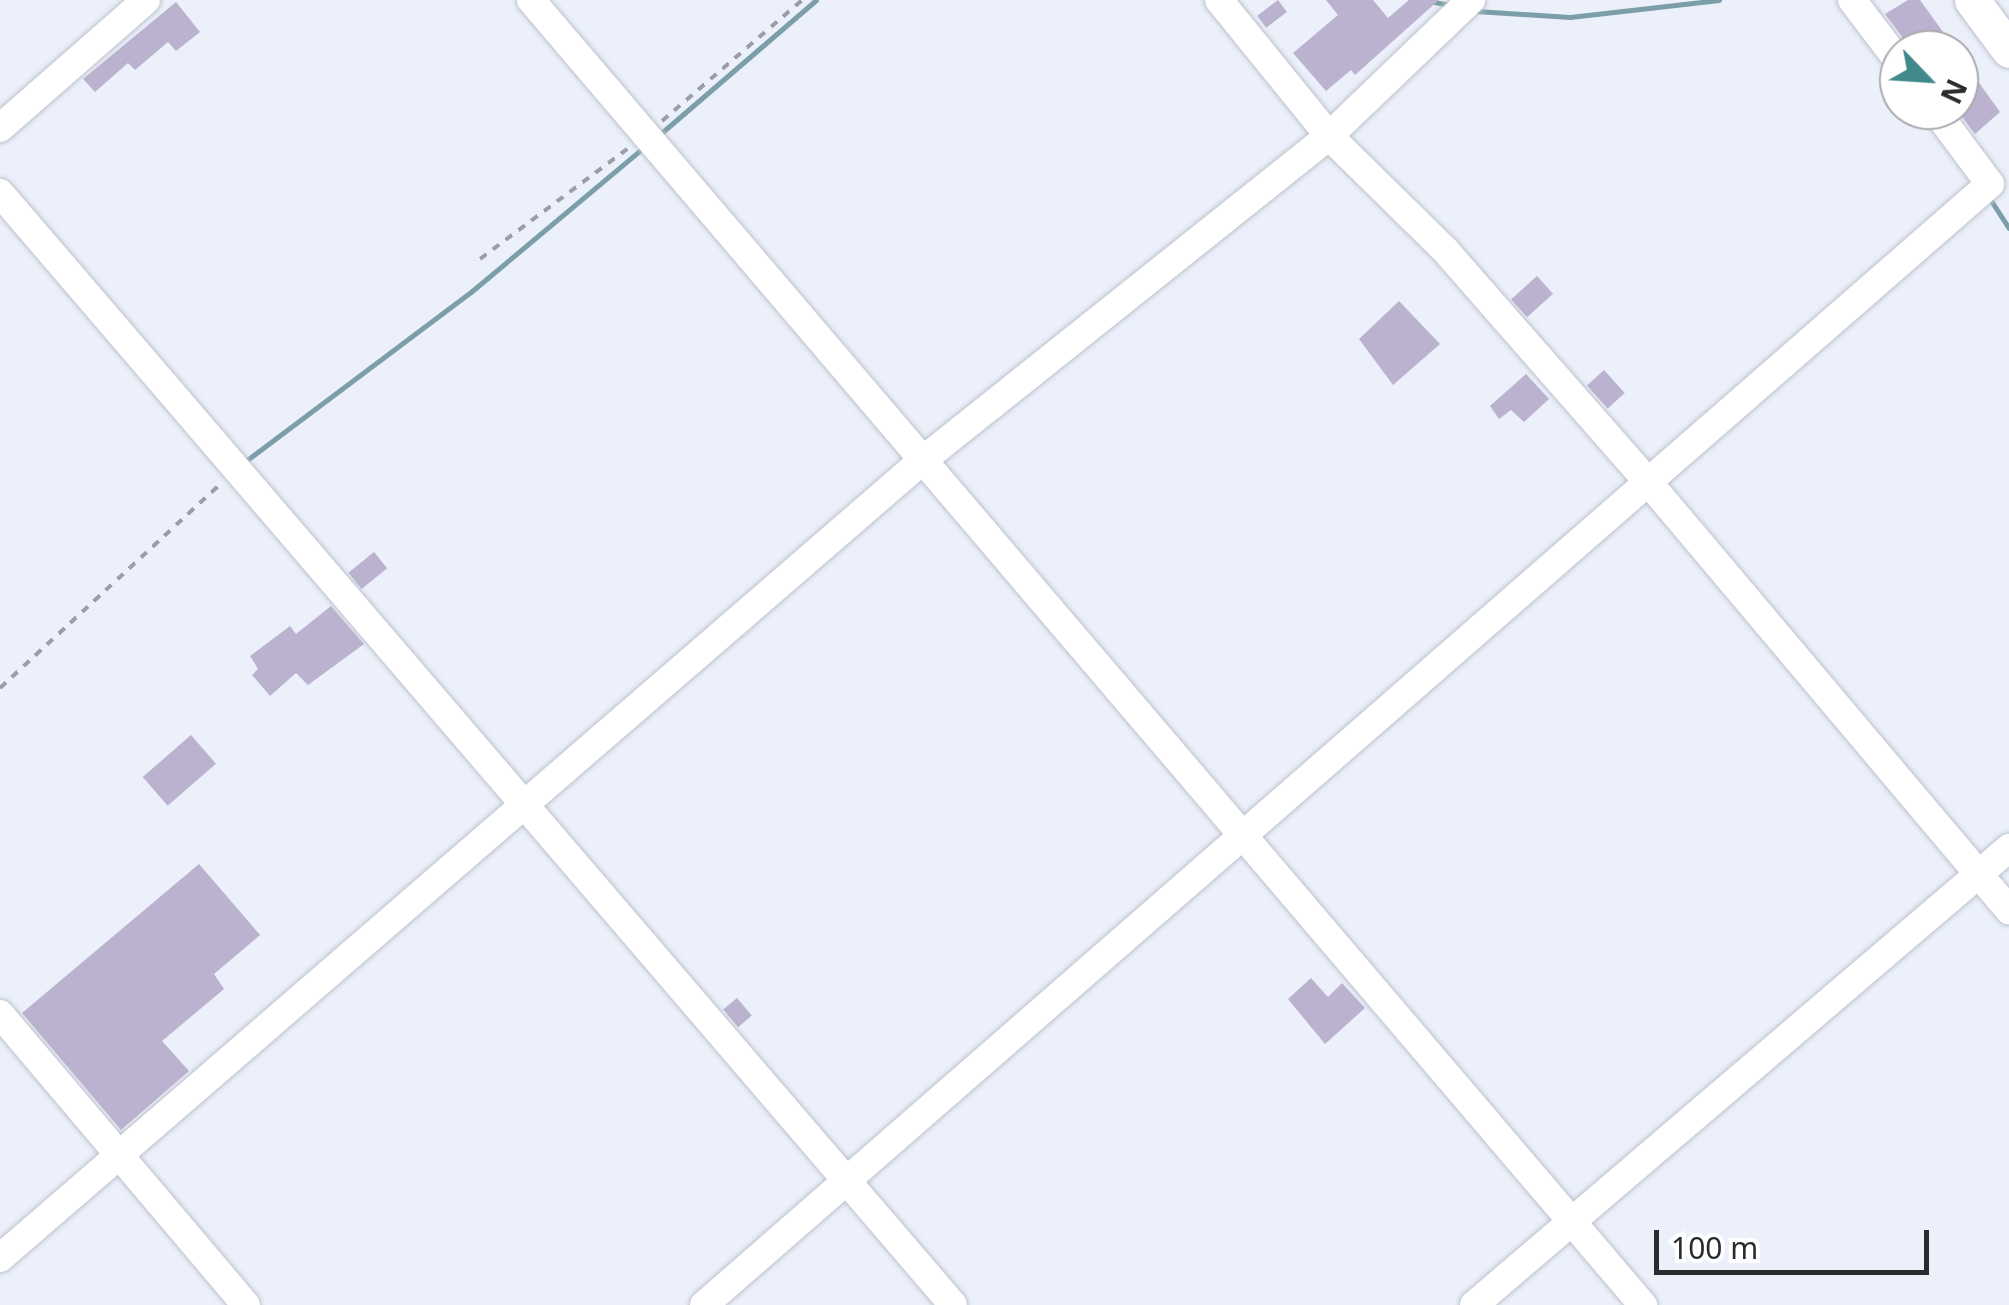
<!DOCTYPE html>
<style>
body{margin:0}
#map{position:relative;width:2009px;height:1305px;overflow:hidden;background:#ebf0fb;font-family:"Noto Sans",sans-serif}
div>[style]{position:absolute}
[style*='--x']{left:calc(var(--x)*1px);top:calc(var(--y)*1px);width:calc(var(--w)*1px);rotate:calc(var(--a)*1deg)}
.stream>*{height:5px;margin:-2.5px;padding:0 2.5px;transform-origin:2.5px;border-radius:2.5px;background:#7c9ea8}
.building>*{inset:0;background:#bab2ce;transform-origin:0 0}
.path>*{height:4px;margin-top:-2px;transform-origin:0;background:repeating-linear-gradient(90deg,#9b9ea7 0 8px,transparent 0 16px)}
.roads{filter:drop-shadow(0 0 2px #bdc2cc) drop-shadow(0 0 2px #bdc2cc)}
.minor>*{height:28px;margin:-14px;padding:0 14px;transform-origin:14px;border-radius:14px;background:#fff}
.major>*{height:35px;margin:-17.5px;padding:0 17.5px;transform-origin:17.5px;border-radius:17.5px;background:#fff}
span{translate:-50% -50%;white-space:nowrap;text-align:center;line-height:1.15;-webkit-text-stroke:8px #fff;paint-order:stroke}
.north{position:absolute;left:1879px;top:30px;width:100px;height:100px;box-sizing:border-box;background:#fff;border:2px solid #a9aaac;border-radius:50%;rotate:115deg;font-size:28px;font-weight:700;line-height:40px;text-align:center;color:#292b2f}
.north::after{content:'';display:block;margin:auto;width:35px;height:45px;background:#41898b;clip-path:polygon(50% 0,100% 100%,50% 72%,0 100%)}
.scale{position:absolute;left:1654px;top:1230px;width:275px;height:45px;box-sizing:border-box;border:5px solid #292b2f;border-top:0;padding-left:12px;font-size:30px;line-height:35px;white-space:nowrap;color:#292b2f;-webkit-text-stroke:8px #fff;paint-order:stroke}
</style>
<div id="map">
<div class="stream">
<div style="--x:1424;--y:0;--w:26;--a:11"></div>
<div style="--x:1476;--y:11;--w:94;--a:3.7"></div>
<div style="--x:1570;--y:17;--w:150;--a:-6.5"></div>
<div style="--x:1891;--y:70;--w:13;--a:51"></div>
<div style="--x:659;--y:135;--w:207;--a:-40.7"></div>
<div style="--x:1988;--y:196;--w:38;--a:57"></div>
<div style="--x:243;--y:463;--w:286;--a:-36.9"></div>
<div style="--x:472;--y:291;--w:223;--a:-39.9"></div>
</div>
<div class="building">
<div style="left:1278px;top:0;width:15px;height:26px;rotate:53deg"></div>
<div style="clip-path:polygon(1326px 0,1373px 0,1388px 18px,1409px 0,1439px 0,1355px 75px,1351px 70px,1326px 91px,1293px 53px,1338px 15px)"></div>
<div style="clip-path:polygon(1908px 0,1920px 0,1956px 50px,1912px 50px,1885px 14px)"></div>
<div style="clip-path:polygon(176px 2px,200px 32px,176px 51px,168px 42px,135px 70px,128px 63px,95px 92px,83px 79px)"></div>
<div style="clip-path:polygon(1959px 55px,2000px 112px,1975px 134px,1959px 113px)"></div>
<div style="left:1537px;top:276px;width:24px;height:35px;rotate:48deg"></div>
<div style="clip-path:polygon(1399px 301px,1440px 344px,1393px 385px,1359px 339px)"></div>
<div style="left:1604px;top:370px;width:31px;height:23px;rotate:48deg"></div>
<div style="clip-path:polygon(1526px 374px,1549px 399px,1524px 422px,1511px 410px,1499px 419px,1490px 406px)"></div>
<div style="left:374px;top:552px;width:21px;height:33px;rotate:51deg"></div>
<div style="clip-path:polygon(331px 606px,364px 644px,308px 685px,296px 673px,270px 696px,252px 675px,258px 669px,250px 656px,290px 626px,296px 634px)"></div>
<div style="left:191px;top:735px;width:38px;height:64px;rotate:49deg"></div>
<div style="clip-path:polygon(199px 864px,260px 935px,214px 974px,224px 989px,162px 1041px,189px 1071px,121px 1130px,22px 1013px)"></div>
<div style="clip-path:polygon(1311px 978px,1328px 997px,1342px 983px,1365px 1008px,1325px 1044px,1288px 999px)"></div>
<div style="left:737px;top:998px;width:23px;height:18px;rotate:50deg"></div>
</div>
<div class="path">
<div style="--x:662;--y:121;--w:185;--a:-40.8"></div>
<div style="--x:480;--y:259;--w:184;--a:-36.8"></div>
<div style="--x:0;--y:688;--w:300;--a:-42.8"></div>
</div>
<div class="roads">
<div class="minor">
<div style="--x:531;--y:0;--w:1715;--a:49.57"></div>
<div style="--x:1219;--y:0;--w:175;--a:51"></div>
<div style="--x:1329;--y:136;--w:163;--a:44.5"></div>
<div style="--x:1445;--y:250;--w:310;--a:48.8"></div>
<div style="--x:1649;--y:483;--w:559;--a:49.87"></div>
<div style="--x:1852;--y:0;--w:78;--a:52.8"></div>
<div style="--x:0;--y:128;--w:194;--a:-41.2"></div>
<div style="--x:0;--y:193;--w:1464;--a:49.4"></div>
<div style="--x:0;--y:1014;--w:381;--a:49.8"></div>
<div style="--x:0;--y:1258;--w:1220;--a:-40.85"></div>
<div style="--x:923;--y:460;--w:519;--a:-38.59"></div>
<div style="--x:1329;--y:136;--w:197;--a:-43.8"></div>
<div style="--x:704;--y:1305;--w:1706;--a:-41.08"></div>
<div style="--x:1990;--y:184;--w:92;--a:-126.6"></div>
<div style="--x:1474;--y:1305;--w:704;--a:-40.5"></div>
</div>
<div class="major">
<div style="--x:1972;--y:0;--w:62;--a:53.5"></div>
</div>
</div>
<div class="north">N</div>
<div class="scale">100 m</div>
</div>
